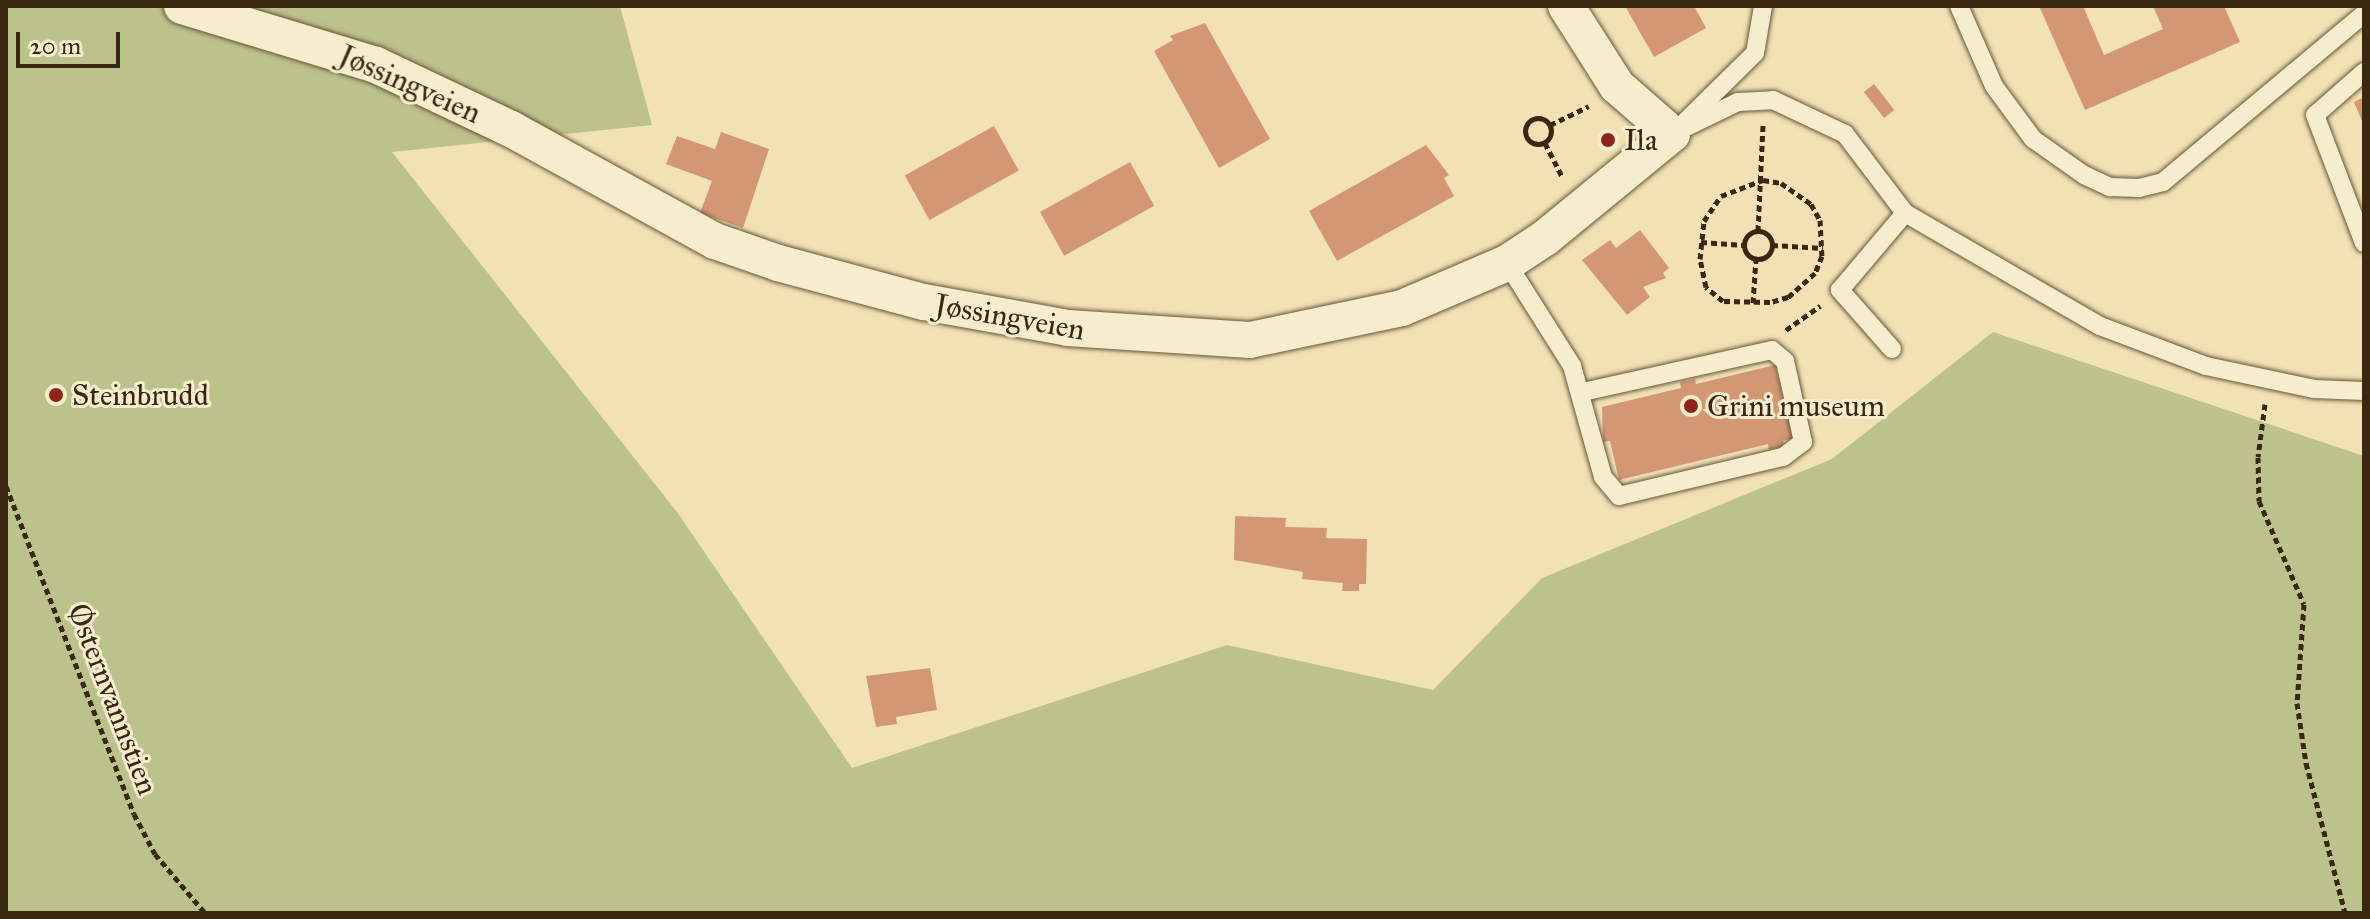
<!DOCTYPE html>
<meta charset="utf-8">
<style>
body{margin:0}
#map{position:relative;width:2370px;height:919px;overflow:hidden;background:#f1e1b4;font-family:"IM FELL Great Primer",serif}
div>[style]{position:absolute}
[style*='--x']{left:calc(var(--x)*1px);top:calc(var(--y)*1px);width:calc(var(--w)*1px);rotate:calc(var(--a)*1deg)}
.green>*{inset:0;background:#bcc28b}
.building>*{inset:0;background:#d39774;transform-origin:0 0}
.path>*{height:5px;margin-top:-2.5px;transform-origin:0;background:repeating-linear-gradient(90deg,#39270f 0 6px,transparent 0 10px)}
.path>.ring{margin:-2.5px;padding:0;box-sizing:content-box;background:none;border:5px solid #39270f;border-radius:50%}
.roads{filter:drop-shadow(0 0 2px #675638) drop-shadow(0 0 2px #675638)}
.service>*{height:18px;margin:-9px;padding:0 9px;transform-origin:9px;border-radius:9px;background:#f6ecce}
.minor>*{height:36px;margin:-18px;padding:0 18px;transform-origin:18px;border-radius:18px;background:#f6ecce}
.dots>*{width:22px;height:22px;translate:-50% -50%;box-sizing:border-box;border:4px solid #f6ecce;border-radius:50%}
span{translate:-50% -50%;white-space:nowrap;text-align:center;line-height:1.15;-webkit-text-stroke:6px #f6ecce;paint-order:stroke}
.street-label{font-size:30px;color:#39270f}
.poi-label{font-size:30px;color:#39270f}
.left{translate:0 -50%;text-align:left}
.frame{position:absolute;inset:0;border:8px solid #39270f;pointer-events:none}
.scale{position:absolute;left:16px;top:32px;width:104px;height:36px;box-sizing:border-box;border:4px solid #39270f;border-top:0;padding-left:10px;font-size:24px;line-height:28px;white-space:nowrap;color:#39270f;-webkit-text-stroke:6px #f6ecce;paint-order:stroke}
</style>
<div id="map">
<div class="green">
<div style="clip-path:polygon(6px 6px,620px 6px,652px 125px,392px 152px,677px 512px,852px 768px,1227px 645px,1433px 690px,1542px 578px,1832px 459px,1993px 332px,2364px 456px,2364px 913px,6px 913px)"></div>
</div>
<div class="building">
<div style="clip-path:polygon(1625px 6px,1694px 6px,1706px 28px,1654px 57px)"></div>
<div style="clip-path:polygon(2039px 6px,2083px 6px,2104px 55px,2163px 29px,2153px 6px,2224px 6px,2240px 42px,2085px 110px)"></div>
<div style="clip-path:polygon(1205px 23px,1270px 139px,1219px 168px,1154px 51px,1173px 40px,1170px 36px)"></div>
<div style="left:1874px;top:84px;width:33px;height:13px;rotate:52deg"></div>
<div style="clip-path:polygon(2364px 97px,2364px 126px,2354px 102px)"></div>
<div style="left:994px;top:126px;width:51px;height:102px;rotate:61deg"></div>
<div style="clip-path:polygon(721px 132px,769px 149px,743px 228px,700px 213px,712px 181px,666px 164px,677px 136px,715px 149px)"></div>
<div style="clip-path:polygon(1426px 145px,1449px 175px,1444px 178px,1454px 196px,1337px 261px,1309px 211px)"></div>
<div style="left:1130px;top:162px;width:50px;height:103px;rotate:61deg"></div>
<div style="clip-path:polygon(1640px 230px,1669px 268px,1663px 273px,1666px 278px,1643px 287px,1650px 297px,1627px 315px,1582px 260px,1610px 240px,1616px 248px)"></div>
<div style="clip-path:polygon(1775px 365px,1793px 438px,1783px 441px,1784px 446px,1769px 450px,1768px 444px,1619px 480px,1610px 441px,1603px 442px,1602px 407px,1681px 388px,1680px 382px,1695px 379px,1696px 384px)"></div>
<div style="clip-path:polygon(1235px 516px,1286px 518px,1285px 527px,1327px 528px,1326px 538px,1367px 539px,1366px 584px,1359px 584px,1359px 591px,1342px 591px,1343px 583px,1302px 579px,1303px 572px,1234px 560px)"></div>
<div style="clip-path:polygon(930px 668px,937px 710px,896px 717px,897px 724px,876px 727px,866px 676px)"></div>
</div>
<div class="path">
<div class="ring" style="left:1525px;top:118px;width:21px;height:21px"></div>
<div style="--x:1550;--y:125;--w:43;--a:-26"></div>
<div style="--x:1545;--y:143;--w:39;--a:63"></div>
<div style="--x:1763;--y:180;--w:18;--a:9"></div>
<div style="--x:1781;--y:183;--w:37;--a:35"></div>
<div style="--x:1811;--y:204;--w:18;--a:61"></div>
<div style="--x:1820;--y:220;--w:36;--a:87"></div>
<div style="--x:1822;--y:256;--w:18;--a:112"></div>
<div style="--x:1815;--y:273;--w:36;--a:138"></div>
<div style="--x:1788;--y:297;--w:19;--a:164"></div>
<div style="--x:1770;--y:302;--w:47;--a:-178.8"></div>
<div style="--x:1723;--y:301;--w:22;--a:-141"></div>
<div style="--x:1706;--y:287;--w:29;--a:-102"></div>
<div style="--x:1700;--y:259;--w:38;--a:-84"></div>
<div style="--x:1704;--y:221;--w:30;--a:-56"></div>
<div style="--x:1721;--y:196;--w:45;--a:-20.9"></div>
<div style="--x:1758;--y:231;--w:107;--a:-87.3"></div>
<div class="ring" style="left:1744px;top:231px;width:23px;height:23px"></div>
<div style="--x:1701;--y:242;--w:43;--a:4"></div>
<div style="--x:1772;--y:245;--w:51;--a:3.4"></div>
<div style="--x:1753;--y:303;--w:45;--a:-86.2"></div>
<div style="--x:1786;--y:330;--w:42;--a:-35.2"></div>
<div style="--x:2265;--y:404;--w:53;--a:97.5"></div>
<div style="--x:2258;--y:457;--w:44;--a:88.7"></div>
<div style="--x:2259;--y:501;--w:112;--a:66.4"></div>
<div style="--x:2304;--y:604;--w:99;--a:94"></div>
<div style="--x:2297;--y:703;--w:61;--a:81.5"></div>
<div style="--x:2306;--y:763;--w:155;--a:75.4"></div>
<div style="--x:6;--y:486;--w:352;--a:68.7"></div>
<div style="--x:134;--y:814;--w:45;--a:62.3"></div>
<div style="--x:155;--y:854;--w:77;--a:49.7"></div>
</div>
<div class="roads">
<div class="service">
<div style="--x:1959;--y:6;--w:87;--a:66.4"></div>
<div style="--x:1994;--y:86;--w:66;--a:53.7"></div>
<div style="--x:2033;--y:139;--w:62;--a:35.2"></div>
<div style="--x:2084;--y:175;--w:29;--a:25"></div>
<div style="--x:2110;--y:187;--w:29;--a:2"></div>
<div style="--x:2139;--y:188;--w:25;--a:-14"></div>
<div style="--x:2163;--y:182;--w:262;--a:-39.9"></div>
<div style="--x:2364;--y:72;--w:65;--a:138.7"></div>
<div style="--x:2315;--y:115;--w:137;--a:69.1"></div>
<div style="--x:1686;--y:121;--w:97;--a:-44.6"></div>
<div style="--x:1755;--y:53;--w:48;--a:-80.3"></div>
<div style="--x:1672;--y:134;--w:73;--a:-25.9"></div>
<div style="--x:1738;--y:102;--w:35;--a:-3"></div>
<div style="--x:1773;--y:100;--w:80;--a:25.3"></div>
<div style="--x:1845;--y:134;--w:99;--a:52.8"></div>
<div style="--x:1905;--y:213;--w:225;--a:30.1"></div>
<div style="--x:2100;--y:326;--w:113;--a:20.7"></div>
<div style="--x:2206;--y:366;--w:110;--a:12"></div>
<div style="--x:2314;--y:389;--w:50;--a:2.3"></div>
<div style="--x:1507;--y:263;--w:122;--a:57.7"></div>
<div style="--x:1572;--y:366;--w:115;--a:74.4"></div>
<div style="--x:1603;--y:477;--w:25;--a:50"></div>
<div style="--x:1619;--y:496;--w:169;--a:-13.4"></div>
<div style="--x:1783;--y:457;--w:25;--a:-37"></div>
<div style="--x:1803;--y:442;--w:83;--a:-102.5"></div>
<div style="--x:1785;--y:361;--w:17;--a:-140"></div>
<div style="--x:1772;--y:350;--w:195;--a:167.5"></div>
<div style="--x:1892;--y:349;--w:79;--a:-131.4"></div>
<div style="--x:1840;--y:290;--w:101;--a:-49.8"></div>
</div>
<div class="minor">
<div style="--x:182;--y:6;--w:203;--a:16.9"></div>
<div style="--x:376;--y:65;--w:149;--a:25.4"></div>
<div style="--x:511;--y:129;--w:233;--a:28.8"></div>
<div style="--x:715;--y:241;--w:67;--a:19.2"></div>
<div style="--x:778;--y:263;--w:151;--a:15"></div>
<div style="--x:924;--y:302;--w:146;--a:10.2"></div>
<div style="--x:1068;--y:328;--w:182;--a:3.8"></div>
<div style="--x:1250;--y:340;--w:155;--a:-11.9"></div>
<div style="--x:1402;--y:308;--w:114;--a:-23.2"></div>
<div style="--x:1507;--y:263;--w:45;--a:-33.3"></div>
<div style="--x:1545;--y:238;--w:164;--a:-39.3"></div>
<div style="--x:1672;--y:134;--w:73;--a:-138.9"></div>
<div style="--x:1617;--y:86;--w:95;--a:-122.5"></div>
</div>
</div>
<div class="dots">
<div style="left:1608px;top:140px;background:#8f2418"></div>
<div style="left:56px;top:395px;background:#8f2418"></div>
<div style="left:1691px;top:406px;background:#8f2418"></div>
</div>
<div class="street-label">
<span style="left:410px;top:84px;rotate:24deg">Jøssingveien</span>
<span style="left:1010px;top:317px;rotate:10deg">Jøssingveien</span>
<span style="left:113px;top:699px;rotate:69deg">Østernvannstien</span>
</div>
<div class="poi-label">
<span class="left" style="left:1624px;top:140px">Ila</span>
<span class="left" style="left:72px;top:395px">Steinbrudd</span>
<span class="left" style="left:1707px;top:406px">Grini museum</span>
</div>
<div class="frame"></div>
<div class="scale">20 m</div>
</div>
